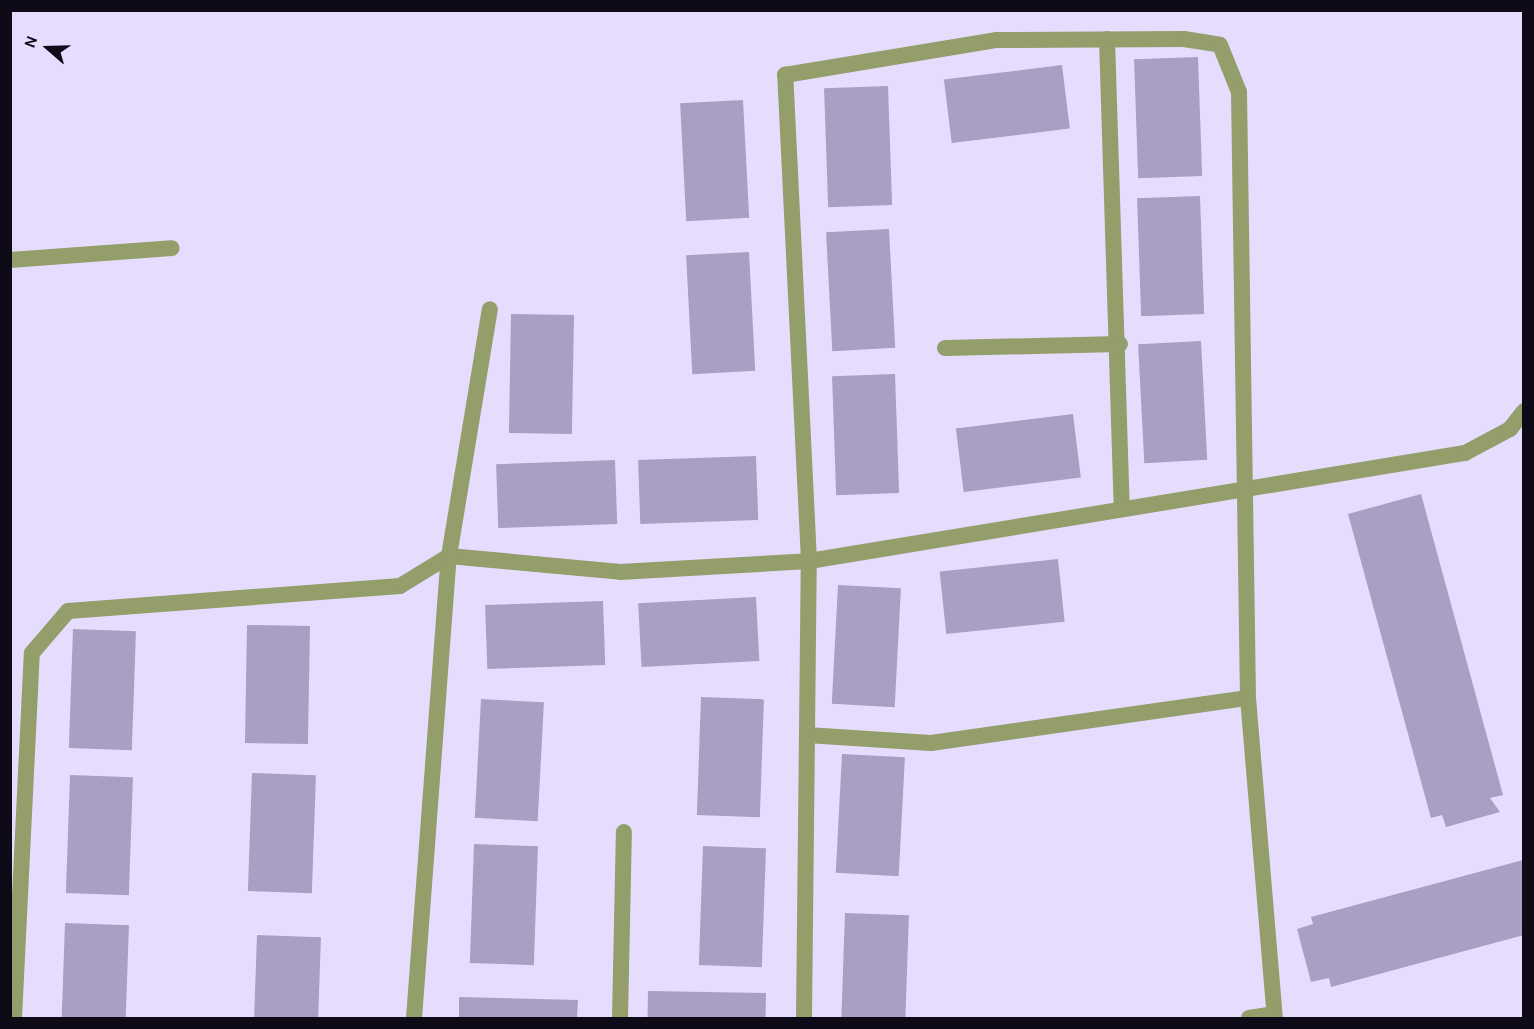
<!DOCTYPE html>
<style>
body{margin:0}
#map{position:relative;width:1534px;height:1029px;overflow:hidden;background:#e6ddfe;font-family:Karla,sans-serif}
div>[style]{position:absolute}
[style*='--x']{left:calc(var(--x)*1px);top:calc(var(--y)*1px);width:calc(var(--w)*1px);rotate:calc(var(--a)*1deg)}
.building>*{inset:0;background:#aa9ec5;transform-origin:0 0}
.minor>*{height:16px;margin:-8px;padding:0 8px;transform-origin:8px;border-radius:8px;background:#939e6b}
span{translate:-50% -50%;white-space:nowrap;text-align:center;line-height:1.15;-webkit-text-stroke:6px #e6ddfe;paint-order:stroke}
.frame{position:absolute;inset:0;border:12px solid #0f0a18;pointer-events:none}
.north{position:absolute;left:18px;top:18px;width:60px;height:60px;-webkit-text-stroke:4px #e6ddfe;paint-order:stroke;rotate:290deg;font-size:16px;font-weight:700;line-height:24px;text-align:center;color:#0f0a18}
.north::after{content:'';display:block;margin:auto;width:21px;height:27px;background:#0f0a18;clip-path:polygon(50% 0,100% 100%,50% 72%,0 100%)}
</style>
<div id="map">
<div class="building">
<div style="left:1198px;top:57px;width:119px;height:64px;rotate:88deg"></div>
<div style="left:1062px;top:65px;width:64px;height:119px;rotate:83deg"></div>
<div style="left:888px;top:86px;width:119px;height:64px;rotate:88deg"></div>
<div style="left:743px;top:100px;width:118px;height:63px;rotate:87deg"></div>
<div style="left:1200px;top:196px;width:118px;height:63px;rotate:88deg"></div>
<div style="left:889px;top:229px;width:119px;height:63px;rotate:87deg"></div>
<div style="left:749px;top:252px;width:119px;height:63px;rotate:87deg"></div>
<div style="left:511px;top:314px;width:63px;height:119px;rotate:1deg"></div>
<div style="left:1201px;top:341px;width:119px;height:63px;rotate:87deg"></div>
<div style="left:895px;top:374px;width:119px;height:63px;rotate:88deg"></div>
<div style="left:1073px;top:414px;width:64px;height:118px;rotate:83deg"></div>
<div style="left:756px;top:456px;width:64px;height:118px;rotate:88deg"></div>
<div style="left:615px;top:460px;width:64px;height:119px;rotate:88deg"></div>
<div style="clip-path:polygon(1421px 494px,1503px 795px,1490px 798px,1500px 812px,1446px 827px,1442px 815px,1431px 818px,1348px 514px)"></div>
<div style="left:1058px;top:559px;width:63px;height:119px;rotate:84deg"></div>
<div style="left:838px;top:585px;width:63px;height:119px;rotate:3deg"></div>
<div style="left:756px;top:597px;width:64px;height:118px;rotate:87deg"></div>
<div style="left:603px;top:601px;width:64px;height:118px;rotate:88deg"></div>
<div style="left:247px;top:625px;width:63px;height:118px;rotate:1deg"></div>
<div style="left:73px;top:629px;width:63px;height:119px;rotate:2deg"></div>
<div style="left:701px;top:697px;width:63px;height:118px;rotate:2deg"></div>
<div style="left:481px;top:699px;width:63px;height:119px;rotate:3deg"></div>
<div style="left:842px;top:754px;width:63px;height:119px;rotate:3deg"></div>
<div style="left:252px;top:773px;width:64px;height:118px;rotate:2deg"></div>
<div style="left:70px;top:775px;width:63px;height:118px;rotate:2deg"></div>
<div style="left:474px;top:844px;width:64px;height:119px;rotate:2deg"></div>
<div style="left:703px;top:846px;width:63px;height:119px;rotate:2deg"></div>
<div style="clip-path:polygon(1523px 860px,1524px 935px,1331px 987px,1329px 978px,1311px 982px,1297px 929px,1313px 924px,1311px 917px)"></div>
<div style="left:845px;top:913px;width:64px;height:105px;rotate:2deg"></div>
<div style="left:65px;top:923px;width:64px;height:95px;rotate:2deg"></div>
<div style="left:257px;top:935px;width:64px;height:83px;rotate:2deg"></div>
<div style="left:648px;top:991px;width:118px;height:27px;rotate:1deg"></div>
<div style="clip-path:polygon(459px 997px,578px 1000px,577px 1018px,459px 1018px)"></div>
</div>
<div class="minor">
<div style="--x:1107;--y:39;--w:470;--a:88.2"></div>
<div style="--x:10;--y:260;--w:162;--a:-4.2"></div>
<div style="--x:945;--y:348;--w:175;--a:-1.3"></div>
<div style="--x:807;--y:735;--w:124;--a:3.7"></div>
<div style="--x:931;--y:743;--w:320;--a:-8.1"></div>
<div style="--x:14;--y:1018;--w:365;--a:-87.2"></div>
<div style="--x:32;--y:653;--w:55;--a:-49.4"></div>
<div style="--x:68;--y:611;--w:333;--a:-4.3"></div>
<div style="--x:400;--y:586;--w:57;--a:-31.5"></div>
<div style="--x:449;--y:556;--w:172;--a:5.3"></div>
<div style="--x:620;--y:572;--w:189;--a:-3.3"></div>
<div style="--x:809;--y:561;--w:665;--a:-9.35"></div>
<div style="--x:1465;--y:453;--w:51;--a:-28.1"></div>
<div style="--x:1510;--y:429;--w:23;--a:-52"></div>
<div style="--x:414;--y:1018;--w:463;--a:-85.7"></div>
<div style="--x:449;--y:556;--w:250;--a:-80.6"></div>
<div style="--x:620;--y:1018;--w:186;--a:-88.8"></div>
<div style="--x:804;--y:1018;--w:457;--a:-89.4"></div>
<div style="--x:809;--y:561;--w:487;--a:-92.8"></div>
<div style="--x:785;--y:75;--w:215;--a:-9.4"></div>
<div style="--x:997;--y:40;--w:187;--a:-0.3"></div>
<div style="--x:1184;--y:39;--w:36;--a:9"></div>
<div style="--x:1220;--y:45;--w:51;--a:68"></div>
<div style="--x:1239;--y:92;--w:606;--a:89.15"></div>
<div style="--x:1248;--y:698;--w:321;--a:85.2"></div>
<div style="--x:1249;--y:1018;--w:25;--a:-9"></div>
</div>
<div class="frame"></div>
<div class="north">N</div>
</div>
